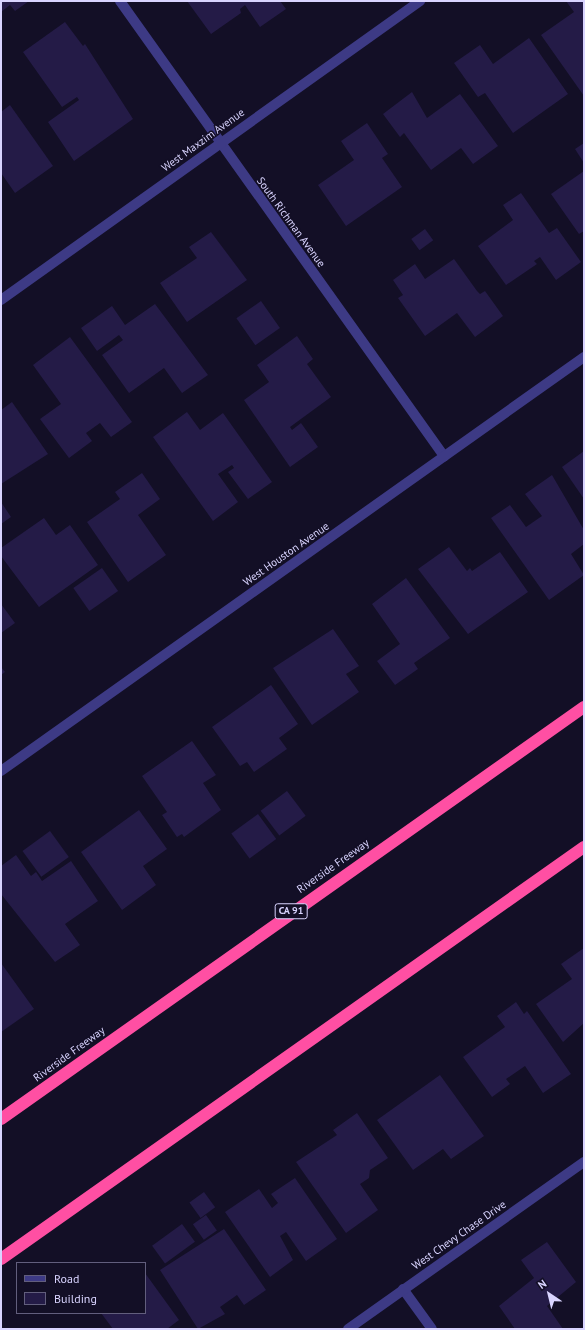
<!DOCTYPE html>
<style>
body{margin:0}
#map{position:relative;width:585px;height:1330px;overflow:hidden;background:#130f26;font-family:"PT Sans",sans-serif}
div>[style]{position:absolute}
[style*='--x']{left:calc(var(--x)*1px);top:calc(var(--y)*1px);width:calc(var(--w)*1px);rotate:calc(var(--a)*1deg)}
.building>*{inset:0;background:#241b47;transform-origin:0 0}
.minor>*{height:10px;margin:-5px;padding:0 5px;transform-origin:5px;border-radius:5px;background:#3d3a85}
.highway>*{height:12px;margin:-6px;padding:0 6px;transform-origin:6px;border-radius:6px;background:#ff4fa3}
span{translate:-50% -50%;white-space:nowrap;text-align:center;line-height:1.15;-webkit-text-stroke:3px #130f26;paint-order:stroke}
.shield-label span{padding:1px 3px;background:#130f26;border:1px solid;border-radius:3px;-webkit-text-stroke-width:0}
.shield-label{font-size:10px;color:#d9d4ff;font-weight:700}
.street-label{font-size:11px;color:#d9d4ff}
.frame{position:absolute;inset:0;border:2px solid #d9d4ff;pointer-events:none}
.legend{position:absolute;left:16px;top:1262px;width:130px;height:52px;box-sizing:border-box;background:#130f26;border:1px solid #625e7d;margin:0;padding:5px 7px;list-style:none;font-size:12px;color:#d9d4ff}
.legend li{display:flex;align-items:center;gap:8px;height:20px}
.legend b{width:20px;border:1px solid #625e7d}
.north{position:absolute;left:529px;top:1274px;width:40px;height:40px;-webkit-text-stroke:3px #130f26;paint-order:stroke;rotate:325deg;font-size:11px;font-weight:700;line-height:16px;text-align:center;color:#d9d4ff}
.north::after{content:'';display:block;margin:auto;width:14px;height:18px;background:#d9d4ff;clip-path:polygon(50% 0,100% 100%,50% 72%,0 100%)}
</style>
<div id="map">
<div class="building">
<div style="clip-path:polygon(1px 1px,29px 1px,15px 11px,10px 5px,1px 12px)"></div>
<div style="clip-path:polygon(187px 1px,280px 1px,286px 9px,260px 27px,245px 5px,240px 9px,241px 13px,211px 34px)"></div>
<div style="clip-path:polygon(566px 1px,584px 1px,584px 96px,541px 35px,574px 12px)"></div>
<div style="clip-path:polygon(65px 22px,83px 46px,85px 44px,133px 119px,74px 161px,48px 122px,79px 100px,77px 97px,62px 107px,23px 52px)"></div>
<div style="clip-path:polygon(529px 38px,568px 94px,513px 133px,485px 93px,478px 97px,454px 63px,480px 45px,493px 64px)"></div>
<div style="clip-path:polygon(412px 92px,427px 118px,460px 94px,498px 146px,473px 164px,461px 148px,431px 170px,404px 133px,400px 137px,383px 114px)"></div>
<div style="clip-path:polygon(10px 105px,53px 166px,15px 193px,1px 173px,1px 112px)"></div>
<div style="clip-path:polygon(367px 123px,388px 154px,382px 158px,402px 187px,346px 226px,318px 185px,354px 160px,341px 141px)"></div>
<div style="clip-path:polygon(584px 143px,584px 163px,575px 149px)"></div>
<div style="clip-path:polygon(584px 171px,584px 231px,579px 234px,551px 194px)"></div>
<div style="clip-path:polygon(521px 193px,549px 233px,557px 228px,581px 262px,556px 280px,540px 257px,534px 261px,537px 264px,506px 285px,478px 246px,513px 220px,503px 205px)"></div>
<div style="left:425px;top:229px;width:14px;height:17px;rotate:54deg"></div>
<div style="clip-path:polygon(211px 232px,247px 280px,187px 322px,160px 283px,197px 258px,189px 247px)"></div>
<div style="clip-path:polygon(454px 259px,477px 291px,480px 294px,485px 291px,503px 316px,475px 337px,457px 313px,425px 336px,398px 298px,403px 295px,393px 280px,415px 264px,425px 279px)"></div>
<div style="left:261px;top:301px;width:33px;height:30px;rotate:55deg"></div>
<div style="clip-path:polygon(155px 304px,208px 375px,182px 393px,164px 368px,129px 393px,102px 355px,123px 340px,119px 335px,97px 351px,81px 328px,112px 306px,125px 325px)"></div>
<div style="clip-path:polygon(297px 336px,313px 359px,307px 364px,331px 397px,290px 427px,292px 430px,301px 423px,318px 447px,290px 467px,244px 400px,269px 382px,257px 365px)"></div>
<div style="clip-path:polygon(70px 337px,132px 422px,111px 437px,100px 423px,86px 433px,92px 441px,69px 458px,40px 419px,61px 404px,33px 365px)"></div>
<div style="clip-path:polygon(12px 402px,48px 454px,1px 484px,1px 410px)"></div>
<div style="clip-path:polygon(187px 412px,200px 430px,223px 413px,272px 482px,248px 499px,228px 472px,234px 468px,232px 465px,218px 474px,238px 502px,213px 521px,153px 437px)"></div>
<div style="clip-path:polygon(584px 451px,584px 499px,562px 467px)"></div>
<div style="clip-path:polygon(142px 473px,160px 499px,138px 515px,166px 555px,128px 582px,87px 522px,120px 499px,115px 492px)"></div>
<div style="clip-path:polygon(552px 475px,584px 530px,584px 544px,571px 554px,584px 575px,549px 600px,491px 518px,510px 505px,526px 527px,542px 516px,525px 494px)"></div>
<div style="clip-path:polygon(1px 502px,11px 517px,1px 524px)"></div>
<div style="clip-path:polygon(44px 518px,56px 535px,70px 525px,98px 565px,39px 607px,1px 556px,1px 548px)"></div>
<div style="clip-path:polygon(449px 547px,467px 571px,470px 568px,472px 571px,500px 552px,528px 592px,468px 634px,418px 569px)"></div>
<div style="left:102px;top:568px;width:28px;height:35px;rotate:55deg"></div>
<div style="clip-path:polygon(406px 578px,450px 638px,414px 663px,418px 669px,395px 685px,377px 661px,400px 644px,372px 604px)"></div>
<div style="clip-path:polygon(1px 604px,15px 623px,1px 633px)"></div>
<div style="clip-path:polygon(333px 629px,359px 666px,346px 674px,359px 692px,312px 725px,273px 668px)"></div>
<div style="clip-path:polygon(1px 667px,5px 672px,1px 675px)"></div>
<div style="clip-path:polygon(271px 685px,298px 724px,279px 738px,287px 749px,254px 772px,247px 762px,240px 766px,212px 727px)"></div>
<div style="clip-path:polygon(192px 741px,216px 775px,203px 783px,221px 810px,184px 837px,182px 834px,177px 837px,162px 815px,167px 812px,142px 776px)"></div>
<div style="left:287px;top:791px;width:31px;height:33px;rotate:53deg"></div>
<div style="clip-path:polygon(139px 810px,167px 849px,143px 866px,156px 885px,122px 910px,81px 852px)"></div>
<div style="left:258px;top:814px;width:31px;height:33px;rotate:54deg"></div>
<div style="left:50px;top:831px;width:32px;height:34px;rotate:54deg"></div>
<div style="clip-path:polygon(16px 855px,31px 876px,36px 872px,42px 881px,71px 861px,98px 901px,65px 924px,80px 945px,55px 962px,1px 894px,1px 866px)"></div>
<div style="clip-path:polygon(584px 948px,584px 1023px,563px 1042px,536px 1004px,572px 979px,561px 964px)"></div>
<div style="clip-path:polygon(1px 963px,34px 1009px,1px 1032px)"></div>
<div style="clip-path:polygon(516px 1002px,524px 1014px,527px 1011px,571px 1074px,543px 1093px,525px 1066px,506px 1079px,510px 1084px,492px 1097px,463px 1057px,505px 1027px,497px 1016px)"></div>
<div style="clip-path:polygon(440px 1075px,484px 1136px,451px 1159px,443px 1149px,413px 1170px,377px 1120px)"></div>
<div style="clip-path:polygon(357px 1113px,388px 1158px,370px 1170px,369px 1178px,360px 1184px,378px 1210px,346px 1233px,296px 1162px,337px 1135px,333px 1130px)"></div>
<div style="clip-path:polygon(295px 1178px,337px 1239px,306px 1261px,286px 1232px,280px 1236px,293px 1260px,270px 1277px,225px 1212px,259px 1189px,272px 1208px,278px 1203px,271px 1194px)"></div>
<div style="left:204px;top:1192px;width:19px;height:18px;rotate:54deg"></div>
<div style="left:206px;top:1215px;width:19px;height:16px;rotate:55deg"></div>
<div style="left:182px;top:1224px;width:22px;height:37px;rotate:54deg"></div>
<div style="clip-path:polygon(224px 1229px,266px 1290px,244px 1305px,237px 1295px,220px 1307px,225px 1314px,198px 1329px,160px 1270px)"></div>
<div style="clip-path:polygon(547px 1242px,576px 1282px,547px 1306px,563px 1329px,515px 1329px,499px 1306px,534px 1278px,521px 1260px)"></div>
<div style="clip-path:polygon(145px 1273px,179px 1320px,167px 1329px,113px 1329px,101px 1313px,145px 1313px)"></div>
</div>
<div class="minor">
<div style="--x:120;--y:1;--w:559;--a:54.55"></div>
<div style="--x:1;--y:300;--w:515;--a:-35.51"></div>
<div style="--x:1;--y:771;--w:715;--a:-35.38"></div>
<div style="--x:403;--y:1289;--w:49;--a:54.1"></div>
<div style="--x:348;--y:1329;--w:289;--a:-35.3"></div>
</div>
<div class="highway">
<div style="--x:1;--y:1119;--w:714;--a:-35.25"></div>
<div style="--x:1;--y:1259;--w:714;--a:-35.25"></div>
</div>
<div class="shield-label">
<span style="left:291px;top:911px">CA 91</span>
</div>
<div class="street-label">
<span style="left:203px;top:140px;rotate:-36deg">West Maxzim Avenue</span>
<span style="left:291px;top:222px;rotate:54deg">South Richman Avenue</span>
<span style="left:286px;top:554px;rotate:-35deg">West Houston Avenue</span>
<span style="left:333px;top:866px;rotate:-35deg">Riverside Freeway</span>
<span style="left:69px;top:1054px;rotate:-36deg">Riverside Freeway</span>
<span style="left:459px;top:1235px;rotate:-35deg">West Chevy Chase Drive</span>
</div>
<div class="frame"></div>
<ul class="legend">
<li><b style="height:5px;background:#3d3a85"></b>Road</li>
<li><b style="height:11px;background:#241b47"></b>Building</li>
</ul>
<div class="north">N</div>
</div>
